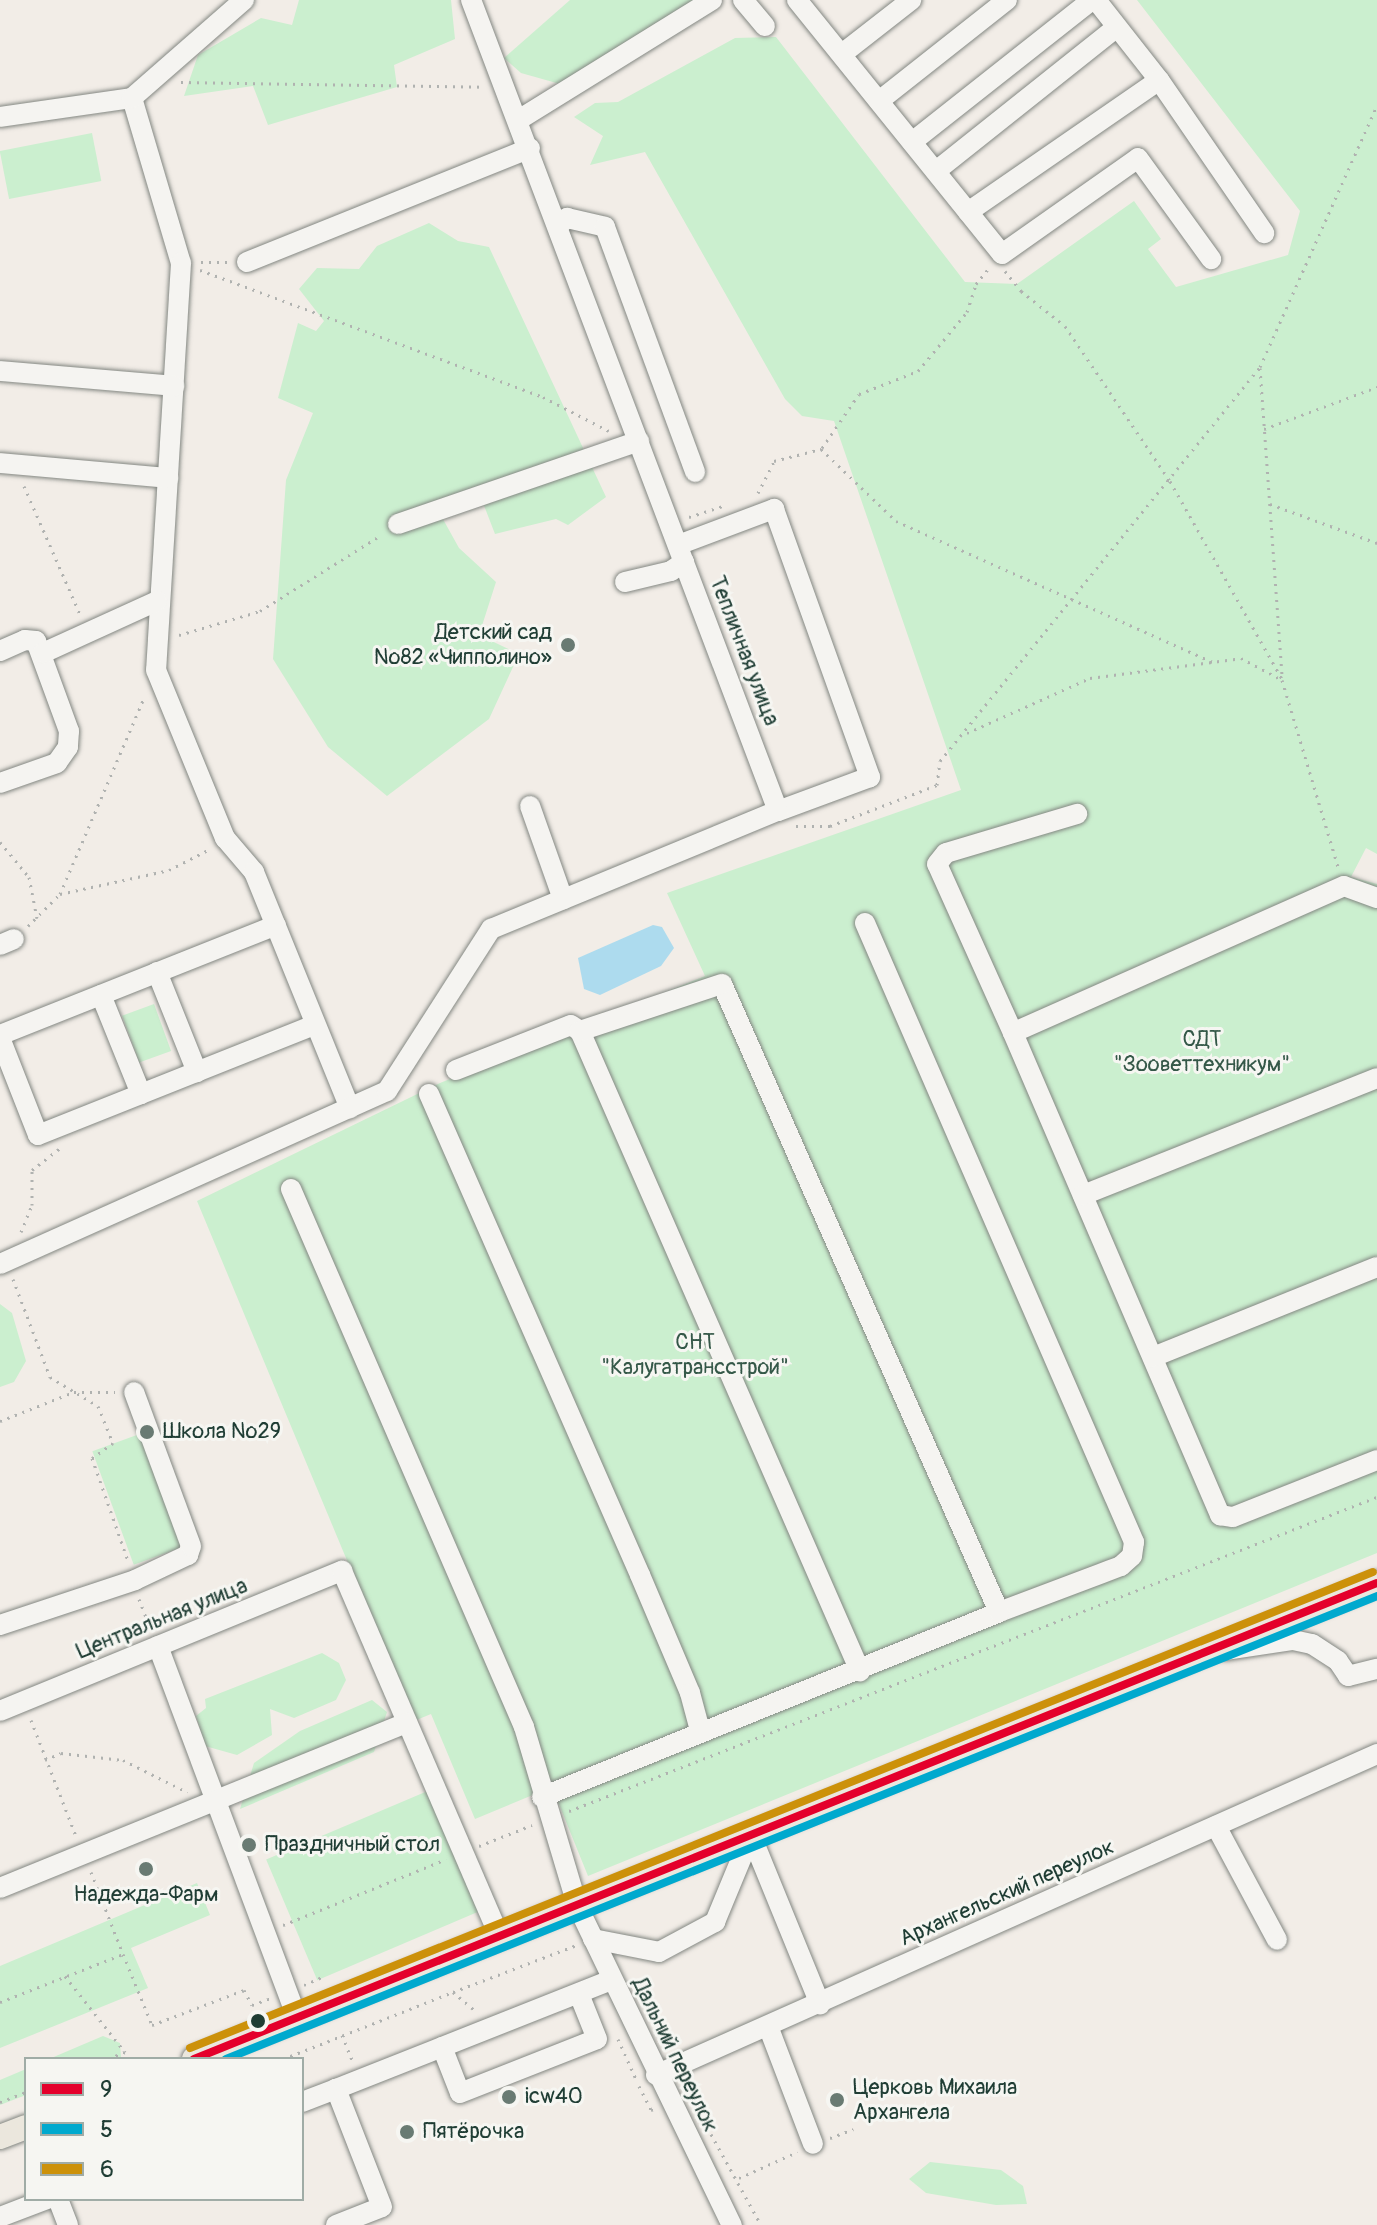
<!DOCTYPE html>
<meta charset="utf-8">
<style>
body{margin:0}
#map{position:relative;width:1377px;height:2225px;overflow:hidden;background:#f2ede7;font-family:Pangolin,sans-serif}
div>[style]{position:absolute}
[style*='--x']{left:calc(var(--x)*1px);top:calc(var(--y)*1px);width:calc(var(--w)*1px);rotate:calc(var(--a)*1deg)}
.green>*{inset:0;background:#cbefcf;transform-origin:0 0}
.water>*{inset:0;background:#addbee}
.path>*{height:3px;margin-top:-1.5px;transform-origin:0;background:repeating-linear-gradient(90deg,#b0b2b0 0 2px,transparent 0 8px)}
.roads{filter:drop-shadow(0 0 2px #838782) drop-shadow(0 0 2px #838782)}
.minor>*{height:20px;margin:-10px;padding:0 10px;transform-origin:10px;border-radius:10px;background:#f5f4f1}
.major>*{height:24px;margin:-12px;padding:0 12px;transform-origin:12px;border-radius:12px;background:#ebe7dd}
.bus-1>*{height:8px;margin:-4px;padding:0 4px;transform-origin:4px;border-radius:4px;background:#e4002b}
.bus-2>*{height:8px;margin:-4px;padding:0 4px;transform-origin:4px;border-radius:4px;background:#00a9ce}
.bus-3>*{height:8px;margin:-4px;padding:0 4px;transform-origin:4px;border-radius:4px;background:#cc910a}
.dots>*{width:22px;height:22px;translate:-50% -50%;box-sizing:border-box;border:4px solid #f6f6f2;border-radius:50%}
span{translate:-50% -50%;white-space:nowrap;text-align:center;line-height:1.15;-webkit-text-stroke:6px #f6f6f2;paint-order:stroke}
.poi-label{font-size:22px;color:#1f3d34}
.right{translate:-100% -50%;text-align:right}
.left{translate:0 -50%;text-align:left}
.street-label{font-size:22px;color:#1f3d34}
.park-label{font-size:22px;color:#345848}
.legend{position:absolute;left:24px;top:2057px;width:280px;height:144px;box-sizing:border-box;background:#f6f6f2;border:2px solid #a0aca6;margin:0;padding:10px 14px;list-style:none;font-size:24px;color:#1f3d34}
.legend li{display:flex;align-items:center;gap:16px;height:40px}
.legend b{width:40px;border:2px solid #a0aca6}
</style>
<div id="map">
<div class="green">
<div style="clip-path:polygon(299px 0,451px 0,455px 39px,394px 65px,397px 87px,268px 125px,253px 86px,184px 96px,198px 55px,261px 18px,292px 25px)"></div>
<div style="clip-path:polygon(570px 0,697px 0,560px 84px,521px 73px,504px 58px)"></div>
<div style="clip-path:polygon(1137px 0,1377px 0,1377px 854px,1366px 848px,1351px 877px,1377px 884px,1377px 1553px,588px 1876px,552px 1787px,475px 1819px,431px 1714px,414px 1721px,197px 1201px,440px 1083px,705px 976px,667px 893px,961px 790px,834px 421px,802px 416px,785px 399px,645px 152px,590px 165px,603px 136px,574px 117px,595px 103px,618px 102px,735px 38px,776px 37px,965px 282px,1017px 284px,1134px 201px,1161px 239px,1148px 249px,1176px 287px,1288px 255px,1300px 211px)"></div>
<div style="left:92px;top:133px;width:49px;height:94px;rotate:79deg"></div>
<div style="clip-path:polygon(429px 223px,458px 241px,489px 247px,606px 497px,568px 525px,556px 519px,495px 534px,478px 490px,434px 503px,459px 548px,496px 582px,479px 635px,519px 654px,489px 719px,387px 796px,328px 747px,273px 659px,286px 480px,313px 413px,278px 398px,298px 323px,316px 331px,324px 321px,299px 289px,317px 268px,359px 269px,377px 246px)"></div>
<div style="left:154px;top:1004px;width:50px;height:34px;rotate:70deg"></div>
<div style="clip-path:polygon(0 1304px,12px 1313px,26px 1361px,14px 1382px,0 1387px)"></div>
<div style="left:145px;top:1432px;width:121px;height:56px;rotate:70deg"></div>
<div style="clip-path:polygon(322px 1653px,339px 1663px,346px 1680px,336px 1700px,294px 1718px,270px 1709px,272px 1735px,237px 1755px,205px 1746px,196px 1716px,206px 1708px,205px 1699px)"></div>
<div style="clip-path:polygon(372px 1700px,387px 1712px,374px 1752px,240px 1809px,254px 1763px,300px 1731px)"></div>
<div style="left:430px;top:1790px;width:131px;height:178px;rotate:67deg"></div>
<div style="clip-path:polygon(197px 1883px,210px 1915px,131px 1948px,148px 1988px,0 2048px,0 1966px)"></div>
<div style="clip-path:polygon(103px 2036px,120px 2043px,121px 2057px,49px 2059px)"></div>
<div style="clip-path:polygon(26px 2069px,26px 2095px,0 2105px,0 2080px)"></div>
<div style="clip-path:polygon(930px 2162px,1001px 2170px,1023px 2186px,1027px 2204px,996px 2205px,926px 2193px,909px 2179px)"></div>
</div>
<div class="water">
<div style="clip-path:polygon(653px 925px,662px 927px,674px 948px,661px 966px,600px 995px,584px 989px,578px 958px)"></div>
</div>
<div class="path">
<div style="--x:181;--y:82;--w:304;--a:0.9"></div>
<div style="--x:201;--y:262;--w:28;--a:0"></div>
<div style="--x:200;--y:270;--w:366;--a:20.3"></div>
<div style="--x:543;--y:397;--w:74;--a:27.3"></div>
<div style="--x:1005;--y:271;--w:26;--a:51"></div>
<div style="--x:1021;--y:291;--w:56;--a:38.5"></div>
<div style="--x:1065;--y:326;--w:187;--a:55.9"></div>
<div style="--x:1170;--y:481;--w:227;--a:60.5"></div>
<div style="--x:1260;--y:368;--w:309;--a:85.9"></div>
<div style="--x:1264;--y:429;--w:121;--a:-20.4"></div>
<div style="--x:822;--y:448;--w:65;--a:-55.6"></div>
<div style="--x:859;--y:394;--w:63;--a:-21.3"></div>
<div style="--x:918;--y:371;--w:77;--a:-50.3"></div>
<div style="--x:967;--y:312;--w:29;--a:-72"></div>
<div style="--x:976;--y:284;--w:21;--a:-51"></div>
<div style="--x:24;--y:486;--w:140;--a:66.4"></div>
<div style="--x:758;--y:493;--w:36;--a:-63"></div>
<div style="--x:774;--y:461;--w:49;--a:-14.3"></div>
<div style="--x:821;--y:449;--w:104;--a:43.8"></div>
<div style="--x:896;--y:521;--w:347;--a:24"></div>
<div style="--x:1270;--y:504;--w:114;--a:20"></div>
<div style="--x:689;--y:517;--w:36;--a:-18"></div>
<div style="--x:179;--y:635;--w:84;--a:-16.5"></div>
<div style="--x:260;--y:611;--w:143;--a:-32.1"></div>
<div style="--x:967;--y:733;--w:135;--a:-24.1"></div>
<div style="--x:1090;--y:678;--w:152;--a:-7.5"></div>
<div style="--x:1241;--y:658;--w:47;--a:28.2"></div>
<div style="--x:1282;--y:680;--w:195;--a:73.3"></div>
<div style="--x:796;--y:826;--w:34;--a:0"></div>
<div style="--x:830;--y:826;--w:115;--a:-21"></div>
<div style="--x:937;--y:785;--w:24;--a:-83"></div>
<div style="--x:940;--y:761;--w:508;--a:-50.92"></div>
<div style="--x:1260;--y:367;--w:287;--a:-65.9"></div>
<div style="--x:0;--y:842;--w:45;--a:50.4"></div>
<div style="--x:29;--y:877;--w:42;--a:79"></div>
<div style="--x:60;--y:894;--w:112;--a:-12.4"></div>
<div style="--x:169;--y:870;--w:44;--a:-27.1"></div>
<div style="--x:28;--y:926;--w:45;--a:-45"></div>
<div style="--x:60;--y:894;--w:215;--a:-66.8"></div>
<div style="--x:21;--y:1232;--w:29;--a:-68"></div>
<div style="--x:32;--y:1205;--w:35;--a:-90"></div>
<div style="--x:32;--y:1170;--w:39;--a:-38"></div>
<div style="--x:13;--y:1279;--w:105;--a:69.3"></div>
<div style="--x:50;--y:1377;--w:56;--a:31.1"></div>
<div style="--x:98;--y:1406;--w:40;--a:68"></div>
<div style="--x:113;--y:1443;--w:26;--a:144"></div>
<div style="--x:92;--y:1458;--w:109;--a:70.7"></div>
<div style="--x:0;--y:1421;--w:79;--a:-21.4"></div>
<div style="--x:74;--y:1392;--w:41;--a:0"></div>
<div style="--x:139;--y:1599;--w:33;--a:69"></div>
<div style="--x:31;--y:1720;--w:124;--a:68.8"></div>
<div style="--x:45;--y:1760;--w:17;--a:-24"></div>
<div style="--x:61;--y:1753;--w:62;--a:6.4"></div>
<div style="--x:123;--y:1760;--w:72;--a:26.6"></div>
<div style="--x:569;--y:1811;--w:867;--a:-21.24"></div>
<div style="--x:479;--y:1846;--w:57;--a:-21.6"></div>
<div style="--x:91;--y:1872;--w:88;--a:68.7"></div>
<div style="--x:283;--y:1925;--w:176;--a:-22"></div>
<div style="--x:65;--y:1976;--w:97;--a:51.7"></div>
<div style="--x:125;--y:2052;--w:18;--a:158"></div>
<div style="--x:304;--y:1985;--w:22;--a:-24"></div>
<div style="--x:453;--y:1992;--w:133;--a:-20.8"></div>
<div style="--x:0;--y:2002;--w:132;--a:-21.3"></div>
<div style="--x:123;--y:1954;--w:77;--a:67.8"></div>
<div style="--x:152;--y:2025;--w:98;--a:-20.8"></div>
<div style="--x:244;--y:1990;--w:17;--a:62"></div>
<div style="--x:252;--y:2005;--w:20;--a:-20"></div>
<div style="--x:342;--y:2035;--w:29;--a:68"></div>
<div style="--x:618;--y:2039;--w:44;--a:65.8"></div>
<div style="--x:283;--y:2059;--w:183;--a:-21.5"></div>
<div style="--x:453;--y:1992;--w:30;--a:40"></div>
<div style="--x:639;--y:2086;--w:27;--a:63"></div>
<div style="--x:651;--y:2110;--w:5;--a:-22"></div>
<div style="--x:0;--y:2102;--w:28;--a:-21"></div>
<div style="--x:711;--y:2134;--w:104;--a:61.2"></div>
<div style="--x:830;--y:2138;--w:25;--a:-21"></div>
<div style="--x:739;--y:2178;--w:64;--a:-24.1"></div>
</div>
<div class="roads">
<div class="minor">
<div style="--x:743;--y:0;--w:34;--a:50"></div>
<div style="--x:797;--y:0;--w:326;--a:51.1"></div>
<div style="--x:1002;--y:254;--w:166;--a:-35.2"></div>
<div style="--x:1138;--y:158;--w:125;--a:54.1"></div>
<div style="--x:1096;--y:0;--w:102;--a:51.8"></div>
<div style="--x:1159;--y:80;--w:186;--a:55.5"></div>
<div style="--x:842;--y:54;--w:88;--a:-38"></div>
<div style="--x:132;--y:98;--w:172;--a:73.5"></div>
<div style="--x:181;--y:263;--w:408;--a:93.5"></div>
<div style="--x:156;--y:670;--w:182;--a:67.7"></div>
<div style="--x:225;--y:838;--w:45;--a:49.5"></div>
<div style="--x:254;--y:872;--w:255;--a:67.9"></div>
<div style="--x:879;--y:101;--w:163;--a:-38.3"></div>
<div style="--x:0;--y:117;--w:133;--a:-8.2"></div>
<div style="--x:132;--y:98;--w:149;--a:-41.2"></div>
<div style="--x:520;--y:119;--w:226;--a:-31.8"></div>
<div style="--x:912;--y:142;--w:229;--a:-38.3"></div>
<div style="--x:936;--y:171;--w:231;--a:-38.5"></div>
<div style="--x:968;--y:212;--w:232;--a:-34.6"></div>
<div style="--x:559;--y:225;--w:11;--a:-41"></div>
<div style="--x:567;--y:218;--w:39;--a:13"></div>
<div style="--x:605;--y:227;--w:261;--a:69.8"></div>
<div style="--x:247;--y:262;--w:305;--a:-21.9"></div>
<div style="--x:0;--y:371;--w:175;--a:4.9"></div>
<div style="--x:0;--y:463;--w:169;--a:5.1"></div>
<div style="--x:398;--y:524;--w:255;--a:-19"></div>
<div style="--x:678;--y:545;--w:103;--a:-20.6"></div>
<div style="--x:774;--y:509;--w:285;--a:70.3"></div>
<div style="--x:870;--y:777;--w:98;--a:159.7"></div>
<div style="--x:625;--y:582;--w:47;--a:-13.4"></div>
<div style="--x:671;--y:571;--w:16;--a:-35"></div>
<div style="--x:0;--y:651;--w:27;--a:-24"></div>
<div style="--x:25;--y:640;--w:11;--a:5"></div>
<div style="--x:36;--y:641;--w:96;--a:69.9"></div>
<div style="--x:69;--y:731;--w:16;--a:94"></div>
<div style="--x:68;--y:747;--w:19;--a:125"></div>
<div style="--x:57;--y:763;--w:60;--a:160.7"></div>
<div style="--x:43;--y:653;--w:125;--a:-24.5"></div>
<div style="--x:530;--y:806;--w:99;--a:70.5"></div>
<div style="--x:1377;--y:898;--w:35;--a:-160"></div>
<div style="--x:1344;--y:886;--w:362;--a:156.1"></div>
<div style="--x:1013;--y:1033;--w:525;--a:66.76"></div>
<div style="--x:1220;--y:1515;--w:13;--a:9"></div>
<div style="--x:1233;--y:1517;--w:155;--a:-21.6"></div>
<div style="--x:865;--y:923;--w:675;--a:66.51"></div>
<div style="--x:1134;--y:1542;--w:14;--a:98"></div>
<div style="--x:1132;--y:1556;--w:15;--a:138"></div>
<div style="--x:1121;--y:1566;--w:130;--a:159.3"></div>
<div style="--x:0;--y:945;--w:15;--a:-23"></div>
<div style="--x:157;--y:972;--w:108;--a:68.2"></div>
<div style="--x:101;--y:995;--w:107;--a:68"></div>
<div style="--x:1013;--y:1033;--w:185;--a:-114.2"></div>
<div style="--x:937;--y:864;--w:14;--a:-51"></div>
<div style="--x:946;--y:853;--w:137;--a:-16.6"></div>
<div style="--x:0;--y:1035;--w:297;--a:-21.7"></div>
<div style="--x:0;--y:1038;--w:104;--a:68.6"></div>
<div style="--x:38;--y:1135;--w:298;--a:-21.7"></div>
<div style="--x:456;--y:1070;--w:123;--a:-21.4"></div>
<div style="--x:571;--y:1025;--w:11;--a:34"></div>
<div style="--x:580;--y:1031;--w:699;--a:66.37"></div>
<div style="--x:429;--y:1094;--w:525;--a:66.31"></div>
<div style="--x:640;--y:1575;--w:128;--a:67"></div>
<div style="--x:690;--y:1693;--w:39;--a:75"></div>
<div style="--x:291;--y:1189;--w:586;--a:66.58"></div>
<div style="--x:524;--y:1727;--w:186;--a:73.4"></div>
<div style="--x:577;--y:1905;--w:356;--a:64.2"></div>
<div style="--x:1083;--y:1195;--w:316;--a:-21.7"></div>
<div style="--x:0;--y:1264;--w:424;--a:-24.1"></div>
<div style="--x:387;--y:1091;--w:193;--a:-57.3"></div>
<div style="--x:491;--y:929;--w:310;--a:-22.4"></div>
<div style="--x:778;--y:811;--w:867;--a:-110.73"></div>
<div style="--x:1153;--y:1357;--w:241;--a:-21.9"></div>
<div style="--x:0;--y:1625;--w:142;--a:-18.4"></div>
<div style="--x:135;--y:1580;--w:59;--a:-25.3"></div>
<div style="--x:188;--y:1555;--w:9;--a:-72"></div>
<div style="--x:191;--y:1546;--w:164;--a:-110.3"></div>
<div style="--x:158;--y:1646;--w:397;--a:69.5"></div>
<div style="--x:1225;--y:1650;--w:69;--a:-8.4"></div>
<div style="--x:1293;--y:1640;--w:19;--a:12"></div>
<div style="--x:1312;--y:1644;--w:31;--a:33"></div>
<div style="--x:1338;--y:1661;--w:18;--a:56"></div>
<div style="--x:1348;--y:1676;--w:30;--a:-14"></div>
<div style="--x:0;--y:1711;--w:370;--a:-22.3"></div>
<div style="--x:342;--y:1571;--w:397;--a:66.7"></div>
<div style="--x:542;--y:1797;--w:493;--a:-22"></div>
<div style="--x:999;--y:1612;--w:686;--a:-113.8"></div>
<div style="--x:722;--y:984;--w:150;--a:161.7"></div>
<div style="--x:1216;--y:1826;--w:129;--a:61.8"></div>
<div style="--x:751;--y:1835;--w:183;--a:67.8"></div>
<div style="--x:0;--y:1888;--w:439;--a:-22.1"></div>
<div style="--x:593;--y:1939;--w:67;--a:11.1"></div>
<div style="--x:659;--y:1952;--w:64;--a:-28.2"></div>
<div style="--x:715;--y:1922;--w:94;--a:-67.5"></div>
<div style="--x:768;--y:2026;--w:126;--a:69.1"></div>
<div style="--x:442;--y:2047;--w:49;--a:68.6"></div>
<div style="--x:460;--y:2093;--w:147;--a:-21.5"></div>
<div style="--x:597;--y:2039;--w:48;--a:-111.8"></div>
<div style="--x:656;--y:2075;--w:789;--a:-24"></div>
<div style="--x:302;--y:2102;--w:36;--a:-21"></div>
<div style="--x:58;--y:2199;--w:28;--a:69"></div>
<div style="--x:0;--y:2217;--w:50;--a:-21"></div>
<div style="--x:336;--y:2225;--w:49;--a:-21.4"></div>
<div style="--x:382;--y:2207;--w:127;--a:-111.3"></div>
<div style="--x:336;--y:2089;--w:297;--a:-21.6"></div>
</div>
<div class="major">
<div style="--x:194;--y:2059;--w:1275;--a:-21.92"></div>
<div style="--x:0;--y:2137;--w:28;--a:-21"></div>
</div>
</div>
<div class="bus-1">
<div style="--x:194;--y:2059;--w:1275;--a:-21.92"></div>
</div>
<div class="bus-2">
<div style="--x:226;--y:2059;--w:1241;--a:-21.91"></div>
</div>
<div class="bus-3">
<div style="--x:190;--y:2048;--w:1275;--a:-21.92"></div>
</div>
<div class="dots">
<div style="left:568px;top:645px;background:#697b73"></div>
<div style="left:147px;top:1432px;background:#697b73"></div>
<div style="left:249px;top:1845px;background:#697b73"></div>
<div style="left:146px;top:1869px;background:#697b73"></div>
<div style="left:258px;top:2021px;background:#1f3d34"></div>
<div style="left:509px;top:2097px;background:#697b73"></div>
<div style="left:837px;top:2100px;background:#697b73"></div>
<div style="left:407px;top:2132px;background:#697b73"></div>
</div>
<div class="poi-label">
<span class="right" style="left:552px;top:645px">Детский сад<br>№82 «Чипполино»</span>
<span class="left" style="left:163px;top:1432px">Школа №29</span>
<span class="left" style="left:265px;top:1845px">Праздничный стол</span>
<span style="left:146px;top:1895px">Надежда-Фарм</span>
<span class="left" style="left:853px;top:2100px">Церковь Михаила<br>Архангела</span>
<span class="left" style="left:525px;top:2097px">icw40</span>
<span class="left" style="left:423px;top:2132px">Пятёрочка</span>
</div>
<div class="street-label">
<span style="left:744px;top:651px;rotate:69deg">Тепличная улица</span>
<span style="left:162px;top:1619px;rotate:-22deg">Центральная улица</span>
<span style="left:1007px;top:1893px;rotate:-24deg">Архангельский переулок</span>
<span style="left:675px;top:2055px;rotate:64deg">Дальний переулок</span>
</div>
<div class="park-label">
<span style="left:1202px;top:1052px">СДТ<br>"Зооветтехникум"</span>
<span style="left:695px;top:1355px">СНТ<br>"Калугатрансстрой"</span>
</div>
<ul class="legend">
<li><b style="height:10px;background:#e4002b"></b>9</li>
<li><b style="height:10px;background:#00a9ce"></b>5</li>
<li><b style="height:10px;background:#cc910a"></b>6</li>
</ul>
</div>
